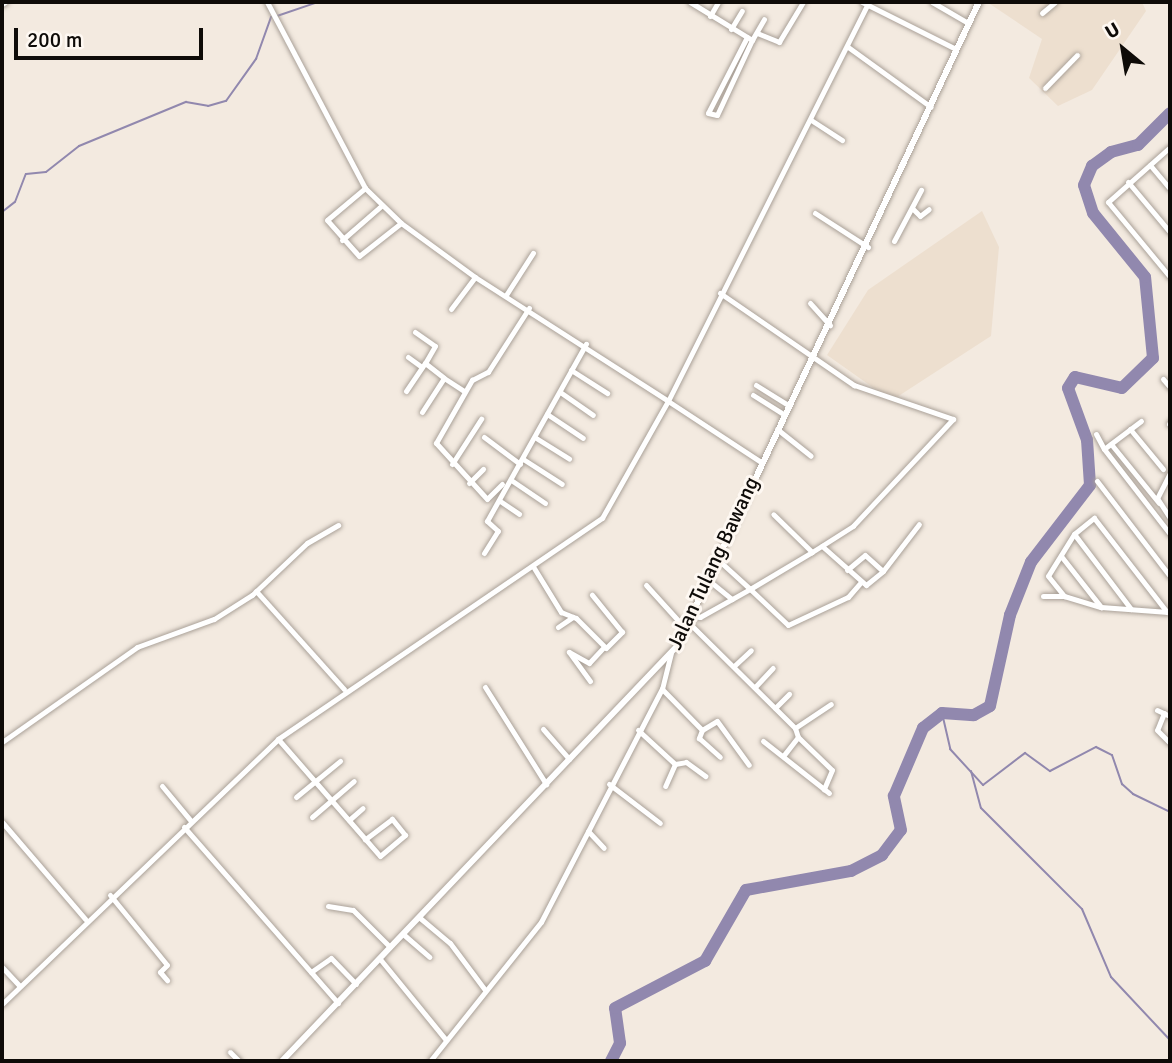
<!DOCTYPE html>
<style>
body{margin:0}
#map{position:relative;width:1172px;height:1063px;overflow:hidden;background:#f3eae0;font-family:Signika,sans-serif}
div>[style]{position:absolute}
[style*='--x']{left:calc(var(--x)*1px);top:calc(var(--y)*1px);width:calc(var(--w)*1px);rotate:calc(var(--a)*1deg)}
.built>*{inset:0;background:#eddfcf}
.stream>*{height:2px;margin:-1px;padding:0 1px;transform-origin:1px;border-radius:1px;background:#9188ae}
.river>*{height:12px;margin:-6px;padding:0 6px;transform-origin:6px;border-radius:6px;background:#9188ae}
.roads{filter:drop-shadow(0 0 2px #aaa198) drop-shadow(0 0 2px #aaa198)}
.minor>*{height:5px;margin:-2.5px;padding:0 2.5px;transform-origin:2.5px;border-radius:2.5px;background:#fff}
.tertiary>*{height:6px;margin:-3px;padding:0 3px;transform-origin:3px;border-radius:3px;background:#fff}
span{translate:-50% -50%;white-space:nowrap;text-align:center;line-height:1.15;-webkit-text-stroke:6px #fef8f2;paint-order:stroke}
.street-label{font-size:21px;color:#0e0b08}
.frame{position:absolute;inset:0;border:4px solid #0e0b08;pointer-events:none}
.north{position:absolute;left:1088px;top:14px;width:70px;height:70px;-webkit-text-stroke:5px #fef8f2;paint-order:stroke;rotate:330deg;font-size:19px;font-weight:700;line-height:28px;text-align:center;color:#0e0b08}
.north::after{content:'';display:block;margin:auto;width:24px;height:32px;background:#0e0b08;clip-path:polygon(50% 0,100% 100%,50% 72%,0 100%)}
.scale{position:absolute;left:14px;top:28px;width:189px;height:32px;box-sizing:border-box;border:4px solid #0e0b08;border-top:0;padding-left:9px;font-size:21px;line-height:24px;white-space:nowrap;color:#0e0b08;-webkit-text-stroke:5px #fef8f2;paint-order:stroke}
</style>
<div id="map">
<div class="built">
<div style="clip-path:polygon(987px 2px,1142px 2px,1146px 11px,1092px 90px,1058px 106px,1029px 78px,1042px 39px)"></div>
<div style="clip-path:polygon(982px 211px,999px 247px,991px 336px,897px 397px,885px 396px,827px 355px,868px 290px)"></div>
</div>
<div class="stream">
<div style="--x:277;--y:16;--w:43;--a:-18.9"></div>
<div style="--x:2;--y:212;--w:16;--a:-38"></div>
<div style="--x:15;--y:202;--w:30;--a:-69"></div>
<div style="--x:26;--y:174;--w:20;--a:-6"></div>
<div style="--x:46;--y:172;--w:42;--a:-38.2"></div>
<div style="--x:79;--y:146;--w:116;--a:-22.4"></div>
<div style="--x:186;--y:102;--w:22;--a:10"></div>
<div style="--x:208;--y:106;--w:19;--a:-16"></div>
<div style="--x:226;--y:101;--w:52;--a:-54.5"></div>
<div style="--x:256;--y:59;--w:45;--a:-70.3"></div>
<div style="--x:942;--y:713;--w:37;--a:77"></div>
<div style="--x:950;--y:749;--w:49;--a:47.5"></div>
<div style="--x:983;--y:785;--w:53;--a:-37.3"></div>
<div style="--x:1025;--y:753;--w:31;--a:36"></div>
<div style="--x:1050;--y:771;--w:52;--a:-27.6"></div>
<div style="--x:1096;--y:747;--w:18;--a:27"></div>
<div style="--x:1112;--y:755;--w:31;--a:71"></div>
<div style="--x:1122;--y:784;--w:15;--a:42"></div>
<div style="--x:1133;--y:794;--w:41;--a:25.9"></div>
<div style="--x:971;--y:771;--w:38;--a:75"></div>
<div style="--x:981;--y:808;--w:143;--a:45"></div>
<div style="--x:1082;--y:909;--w:74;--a:66.9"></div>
<div style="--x:1111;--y:977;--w:86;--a:46.9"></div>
</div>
<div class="river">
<div style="--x:611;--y:1061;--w:20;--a:-63"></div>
<div style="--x:620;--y:1043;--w:35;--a:-98"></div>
<div style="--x:615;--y:1008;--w:102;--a:-27.6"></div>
<div style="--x:705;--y:961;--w:82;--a:-60"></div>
<div style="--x:746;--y:890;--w:107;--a:-10.3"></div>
<div style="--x:851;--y:871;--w:35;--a:-27"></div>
<div style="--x:882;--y:855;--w:31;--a:-53"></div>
<div style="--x:901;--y:830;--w:35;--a:-102"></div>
<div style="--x:894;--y:796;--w:74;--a:-66.9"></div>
<div style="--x:923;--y:728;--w:24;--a:-38"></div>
<div style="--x:942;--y:713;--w:32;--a:4"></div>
<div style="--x:974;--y:715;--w:18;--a:-29"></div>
<div style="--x:990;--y:706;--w:93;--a:-77.6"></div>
<div style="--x:1010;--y:615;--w:57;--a:-68.4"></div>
<div style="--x:1031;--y:562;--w:97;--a:-52.5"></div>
<div style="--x:1090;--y:485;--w:45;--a:-93.8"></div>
<div style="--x:1087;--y:440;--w:55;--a:-110.1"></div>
<div style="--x:1068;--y:388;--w:13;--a:-58"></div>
<div style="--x:1075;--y:377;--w:48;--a:13.2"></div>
<div style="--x:1122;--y:388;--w:43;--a:-44.1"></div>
<div style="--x:1153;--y:358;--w:81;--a:-95.6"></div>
<div style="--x:1145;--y:277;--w:82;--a:-129.1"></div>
<div style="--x:1093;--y:213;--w:29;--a:-108"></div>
<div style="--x:1084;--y:185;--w:21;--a:-67"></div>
<div style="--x:1092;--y:166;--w:24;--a:-36"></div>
<div style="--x:1111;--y:152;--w:28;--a:-15"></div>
<div style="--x:1138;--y:145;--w:45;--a:-45"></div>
</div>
<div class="roads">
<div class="minor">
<div style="--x:267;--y:2;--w:210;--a:62.2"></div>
<div style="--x:690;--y:2;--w:73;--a:31.5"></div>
<div style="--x:752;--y:40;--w:24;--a:-60"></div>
<div style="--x:862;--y:2;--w:105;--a:26.6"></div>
<div style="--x:932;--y:2;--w:42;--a:30.3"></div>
<div style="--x:2;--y:4;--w:4;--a:-34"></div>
<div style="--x:1042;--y:13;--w:17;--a:-40"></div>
<div style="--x:710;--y:16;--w:16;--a:-60"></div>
<div style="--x:731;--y:29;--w:21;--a:-59"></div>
<div style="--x:757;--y:33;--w:24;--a:22"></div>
<div style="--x:779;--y:42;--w:47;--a:-59"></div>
<div style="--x:747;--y:37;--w:85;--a:117.2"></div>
<div style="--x:708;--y:113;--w:9;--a:13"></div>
<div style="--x:717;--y:115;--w:83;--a:-65"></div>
<div style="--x:848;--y:47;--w:102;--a:35.9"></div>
<div style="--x:1045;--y:88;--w:46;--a:-45.9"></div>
<div style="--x:811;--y:120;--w:37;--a:33"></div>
<div style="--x:1170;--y:147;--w:83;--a:138.4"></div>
<div style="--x:1108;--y:202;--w:97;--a:50.4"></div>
<div style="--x:1150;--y:165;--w:31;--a:50"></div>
<div style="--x:1128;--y:182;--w:65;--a:50"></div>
<div style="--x:912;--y:208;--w:11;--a:45"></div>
<div style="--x:920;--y:216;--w:11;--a:-38"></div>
<div style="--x:815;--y:213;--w:63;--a:32.7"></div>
<div style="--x:401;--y:223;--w:53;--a:141.8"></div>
<div style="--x:359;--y:256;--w:48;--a:-131.6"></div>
<div style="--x:327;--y:220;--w:50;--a:-40.1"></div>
<div style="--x:365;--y:188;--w:50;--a:44.2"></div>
<div style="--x:401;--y:223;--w:92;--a:36.1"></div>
<div style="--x:475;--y:277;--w:229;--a:32.7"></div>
<div style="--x:668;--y:401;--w:447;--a:-63.3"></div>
<div style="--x:342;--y:240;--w:52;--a:-41.1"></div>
<div style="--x:894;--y:241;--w:58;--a:-62.1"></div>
<div style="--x:720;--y:293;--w:163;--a:34.5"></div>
<div style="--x:854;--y:385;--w:105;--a:19"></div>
<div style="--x:953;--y:419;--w:146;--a:133.1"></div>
<div style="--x:853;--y:526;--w:49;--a:147.6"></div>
<div style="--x:506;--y:295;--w:50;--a:-57.3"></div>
<div style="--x:810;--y:303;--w:30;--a:48"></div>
<div style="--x:451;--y:309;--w:40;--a:-53"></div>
<div style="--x:415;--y:332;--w:24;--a:35"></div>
<div style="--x:435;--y:346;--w:20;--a:120"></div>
<div style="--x:408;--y:357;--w:17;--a:36"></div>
<div style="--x:571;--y:370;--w:43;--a:32.6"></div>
<div style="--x:1163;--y:379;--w:11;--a:49"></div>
<div style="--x:756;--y:385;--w:38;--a:32"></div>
<div style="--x:406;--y:391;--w:34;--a:-56"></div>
<div style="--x:425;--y:363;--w:24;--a:38"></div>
<div style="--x:560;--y:392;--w:40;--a:34.9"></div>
<div style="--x:753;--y:395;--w:36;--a:32"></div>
<div style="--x:422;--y:412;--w:40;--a:-57.1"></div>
<div style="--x:444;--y:378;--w:24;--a:33"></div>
<div style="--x:547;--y:414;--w:43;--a:33.7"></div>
<div style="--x:1141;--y:421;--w:46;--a:142.9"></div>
<div style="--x:1104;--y:449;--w:108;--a:52.2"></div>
<div style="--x:1169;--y:424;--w:2;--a:-63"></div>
<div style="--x:777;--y:429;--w:43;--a:38.5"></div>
<div style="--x:1130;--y:429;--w:52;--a:50.5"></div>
<div style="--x:1096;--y:434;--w:17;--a:62"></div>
<div style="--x:484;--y:437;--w:45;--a:36.9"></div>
<div style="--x:536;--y:438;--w:39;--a:32"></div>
<div style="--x:1111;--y:444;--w:76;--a:50.9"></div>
<div style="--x:523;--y:459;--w:46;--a:32.7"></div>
<div style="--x:452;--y:464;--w:54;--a:-57.2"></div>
<div style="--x:1170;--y:473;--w:28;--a:117"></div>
<div style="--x:1157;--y:498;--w:24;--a:57"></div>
<div style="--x:511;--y:480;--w:41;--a:34.1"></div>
<div style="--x:1097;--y:481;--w:120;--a:52.5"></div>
<div style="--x:469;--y:483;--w:20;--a:-45"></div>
<div style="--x:502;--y:484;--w:21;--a:135"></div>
<div style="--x:487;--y:499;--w:76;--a:-132.3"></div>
<div style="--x:436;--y:443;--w:73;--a:-60.3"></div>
<div style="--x:472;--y:380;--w:18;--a:-27"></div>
<div style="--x:488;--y:372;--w:76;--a:-57.4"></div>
<div style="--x:500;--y:501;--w:23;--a:34"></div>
<div style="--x:1074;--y:534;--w:49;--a:121.8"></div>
<div style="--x:1048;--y:576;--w:26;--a:51"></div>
<div style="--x:1064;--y:596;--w:39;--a:17"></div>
<div style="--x:1101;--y:607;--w:67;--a:4.3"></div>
<div style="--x:822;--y:546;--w:59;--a:41.6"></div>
<div style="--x:866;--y:585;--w:22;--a:-39"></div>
<div style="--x:484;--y:553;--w:26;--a:-58"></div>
<div style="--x:498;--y:531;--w:15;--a:-138"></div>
<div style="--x:487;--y:521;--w:203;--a:-60.8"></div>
<div style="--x:1061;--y:556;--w:65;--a:51.9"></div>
<div style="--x:715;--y:557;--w:47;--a:42.4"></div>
<div style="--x:750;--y:589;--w:72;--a:-30.8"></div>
<div style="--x:812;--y:552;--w:54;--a:-135.7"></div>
<div style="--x:534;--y:568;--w:52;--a:58.5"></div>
<div style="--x:561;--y:612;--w:16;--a:22"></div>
<div style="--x:576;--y:618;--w:42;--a:45"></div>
<div style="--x:606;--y:648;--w:23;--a:-45"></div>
<div style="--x:622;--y:632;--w:48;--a:-129"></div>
<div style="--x:847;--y:570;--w:23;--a:-40"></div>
<div style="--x:865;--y:555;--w:24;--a:42"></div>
<div style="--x:883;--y:571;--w:59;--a:-52.5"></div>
<div style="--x:707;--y:579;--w:32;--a:39"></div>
<div style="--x:646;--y:585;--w:58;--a:47.8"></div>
<div style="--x:256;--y:591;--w:132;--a:48.1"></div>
<div style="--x:1043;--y:596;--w:21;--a:0"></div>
<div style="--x:1131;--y:609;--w:94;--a:-127.2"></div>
<div style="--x:1074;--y:534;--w:26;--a:-39"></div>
<div style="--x:1094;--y:518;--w:119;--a:52.2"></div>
<div style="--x:689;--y:616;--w:11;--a:5"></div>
<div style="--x:700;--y:617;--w:57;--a:-29.2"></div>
<div style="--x:750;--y:589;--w:52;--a:43.5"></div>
<div style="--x:788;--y:625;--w:66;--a:-25"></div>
<div style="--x:848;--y:597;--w:20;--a:-49"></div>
<div style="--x:687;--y:621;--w:152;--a:44.7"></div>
<div style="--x:795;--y:728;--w:9;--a:72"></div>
<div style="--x:798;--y:737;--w:24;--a:128"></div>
<div style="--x:558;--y:627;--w:18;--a:-34"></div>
<div style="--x:734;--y:666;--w:23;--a:-43"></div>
<div style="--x:590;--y:681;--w:36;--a:-126"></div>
<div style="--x:569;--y:652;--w:23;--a:29"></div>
<div style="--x:589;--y:663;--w:22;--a:-47"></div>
<div style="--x:485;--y:687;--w:115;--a:57.8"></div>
<div style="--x:755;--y:687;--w:26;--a:-47"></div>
<div style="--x:662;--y:689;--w:57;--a:45.7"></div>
<div style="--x:702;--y:730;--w:17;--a:-31"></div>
<div style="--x:717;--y:721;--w:54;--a:54"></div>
<div style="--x:775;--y:708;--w:20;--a:-45"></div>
<div style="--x:1157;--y:710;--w:14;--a:25"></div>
<div style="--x:1164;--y:713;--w:18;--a:112"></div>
<div style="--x:1157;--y:730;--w:18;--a:45"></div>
<div style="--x:795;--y:728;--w:43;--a:-33.7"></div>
<div style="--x:543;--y:729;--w:40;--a:49"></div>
<div style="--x:638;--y:730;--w:50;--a:42.6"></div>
<div style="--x:675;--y:764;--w:24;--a:114"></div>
<div style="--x:702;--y:730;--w:9;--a:111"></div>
<div style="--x:699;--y:738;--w:28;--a:42"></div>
<div style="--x:798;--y:737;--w:47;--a:44.1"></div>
<div style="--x:832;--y:770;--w:21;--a:113"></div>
<div style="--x:278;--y:739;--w:155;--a:48.9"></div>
<div style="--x:380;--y:856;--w:33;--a:-40"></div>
<div style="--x:405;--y:835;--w:21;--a:-129"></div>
<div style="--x:392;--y:819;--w:34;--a:143"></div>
<div style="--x:763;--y:741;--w:84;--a:38.2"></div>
<div style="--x:2;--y:742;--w:165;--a:-35.1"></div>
<div style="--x:137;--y:647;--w:82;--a:-20"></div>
<div style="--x:214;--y:619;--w:45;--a:-32.3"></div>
<div style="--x:252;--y:595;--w:76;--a:-43.4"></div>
<div style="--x:307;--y:543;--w:36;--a:-30"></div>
<div style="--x:675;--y:764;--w:11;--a:-10"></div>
<div style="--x:686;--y:762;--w:24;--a:36"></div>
<div style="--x:609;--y:784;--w:64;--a:37.4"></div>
<div style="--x:162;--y:786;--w:45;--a:50.4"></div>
<div style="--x:296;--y:797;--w:57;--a:-39.3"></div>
<div style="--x:312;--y:817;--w:55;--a:-40.6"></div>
<div style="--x:349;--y:820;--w:18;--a:-41"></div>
<div style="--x:2;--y:822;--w:128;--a:49.4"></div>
<div style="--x:184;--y:827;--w:234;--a:48.8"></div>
<div style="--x:588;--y:831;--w:23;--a:47"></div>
<div style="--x:110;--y:895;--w:90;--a:50.8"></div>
<div style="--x:167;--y:965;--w:10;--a:135"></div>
<div style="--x:160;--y:972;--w:11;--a:49"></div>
<div style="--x:328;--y:906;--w:25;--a:9"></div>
<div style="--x:353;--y:910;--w:52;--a:45"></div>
<div style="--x:420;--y:918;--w:39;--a:40"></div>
<div style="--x:450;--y:943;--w:59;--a:53.3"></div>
<div style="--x:403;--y:934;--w:35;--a:41"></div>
<div style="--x:380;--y:959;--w:104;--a:50.8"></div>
<div style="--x:2;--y:967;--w:26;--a:47"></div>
<div style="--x:311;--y:972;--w:24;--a:-35"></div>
<div style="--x:331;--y:958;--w:36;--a:46"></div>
<div style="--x:2;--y:1004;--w:383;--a:-43.8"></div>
<div style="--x:278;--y:739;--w:392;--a:-34.3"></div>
<div style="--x:602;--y:518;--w:134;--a:-60.6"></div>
<div style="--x:668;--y:401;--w:111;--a:33.3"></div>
<div style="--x:230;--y:1052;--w:13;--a:45"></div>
<div style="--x:430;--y:1061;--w:178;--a:-51.4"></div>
<div style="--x:541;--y:922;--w:263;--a:-62.6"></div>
<div style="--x:662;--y:689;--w:37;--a:-76"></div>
</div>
<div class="tertiary">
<div style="--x:282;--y:1061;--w:573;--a:-46.41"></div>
<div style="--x:677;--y:646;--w:711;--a:-64.88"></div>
</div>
</div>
<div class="street-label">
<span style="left:713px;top:563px;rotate:-65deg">Jalan Tulang Bawang</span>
</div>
<div class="frame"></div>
<div class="north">U</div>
<div class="scale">200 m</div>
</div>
